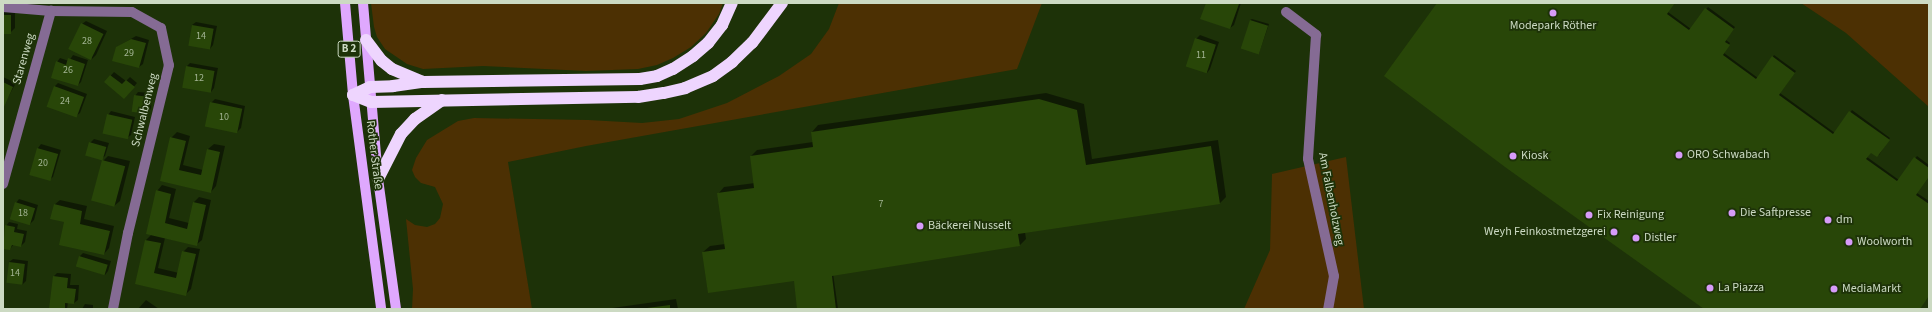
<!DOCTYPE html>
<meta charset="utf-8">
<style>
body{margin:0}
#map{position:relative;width:1932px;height:312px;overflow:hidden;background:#1d3208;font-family:"Source Sans 3",sans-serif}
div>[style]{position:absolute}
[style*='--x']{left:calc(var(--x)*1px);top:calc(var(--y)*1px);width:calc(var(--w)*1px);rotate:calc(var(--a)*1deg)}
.green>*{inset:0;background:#4c3003}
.shadow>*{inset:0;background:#0007}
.building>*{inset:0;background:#284608;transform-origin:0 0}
.minor>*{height:10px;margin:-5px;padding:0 5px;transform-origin:5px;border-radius:5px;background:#856b94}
.major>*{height:10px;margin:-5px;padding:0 5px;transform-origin:5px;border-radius:5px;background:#dfa8fe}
.highway>*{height:12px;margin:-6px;padding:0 6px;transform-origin:6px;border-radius:6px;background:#eed5fe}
.dots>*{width:11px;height:11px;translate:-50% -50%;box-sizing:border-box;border:2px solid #1d3208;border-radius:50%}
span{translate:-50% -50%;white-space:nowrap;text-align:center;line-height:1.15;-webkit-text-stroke:3.5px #1d3208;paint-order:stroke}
.number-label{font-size:10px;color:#a3b594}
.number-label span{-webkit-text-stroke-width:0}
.shield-label span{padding:1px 3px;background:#1d3208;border:1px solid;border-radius:3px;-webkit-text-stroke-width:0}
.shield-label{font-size:11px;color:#ccdac3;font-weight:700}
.poi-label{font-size:12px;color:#ccdac3}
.left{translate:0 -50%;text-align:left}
.right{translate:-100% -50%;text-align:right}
.street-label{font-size:12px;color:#ccdac3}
.frame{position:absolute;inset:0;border:4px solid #ccdac3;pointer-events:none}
</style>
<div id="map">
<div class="green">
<div style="clip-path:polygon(371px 3px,723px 3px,719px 14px,706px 33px,691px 47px,673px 58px,657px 65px,638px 69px,586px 71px,483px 66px,423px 69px,407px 64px,385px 49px,377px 37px,374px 27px)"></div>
<div style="clip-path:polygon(839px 3px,1042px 3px,1017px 69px,586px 146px,508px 162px,532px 309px,412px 309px,413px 289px,406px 219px,415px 225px,427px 227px,435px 224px,440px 218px,443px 204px,435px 187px,421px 183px,415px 177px,412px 170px,416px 158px,427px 140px,458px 121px,474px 118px,588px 120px,642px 123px,679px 119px,727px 103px,779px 76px,811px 54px,829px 29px)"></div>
<div style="clip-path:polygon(1801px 3px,1929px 3px,1929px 107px,1846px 33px)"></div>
<div style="clip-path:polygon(1346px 157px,1364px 309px,1244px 309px,1270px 250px,1272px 174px)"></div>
</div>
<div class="shadow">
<div style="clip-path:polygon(1207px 3px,1241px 3px,1234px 25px,1230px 28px,1202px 18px)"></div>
<div style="clip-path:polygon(1438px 3px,1674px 3px,1668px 12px,1691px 29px,1708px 7px,1735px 27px,1726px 40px,1730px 43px,1724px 53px,1758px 78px,1774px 55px,1796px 71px,1780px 93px,1835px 133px,1852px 110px,1890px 138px,1879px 155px,1871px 152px,1867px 157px,1899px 180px,1917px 156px,1929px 165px,1929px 177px,1917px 193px,1929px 201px,1929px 296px,1919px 309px,1704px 309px)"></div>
<div style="clip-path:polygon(3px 10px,15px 10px,15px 28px,10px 33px,3px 33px)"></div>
<div style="clip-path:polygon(1252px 19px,1269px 24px,1259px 53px,1250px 20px)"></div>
<div style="clip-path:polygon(86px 21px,107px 31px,96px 55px,92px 59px,82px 24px)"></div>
<div style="clip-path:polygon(196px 22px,217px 26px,213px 45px,210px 49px,192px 25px)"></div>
<div style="clip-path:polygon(1200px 35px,1219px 42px,1210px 69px,1207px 73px,1196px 39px)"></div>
<div style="clip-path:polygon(136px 36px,149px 40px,143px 64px,139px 67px,117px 47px)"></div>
<div style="clip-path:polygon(73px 55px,88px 60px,81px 82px,78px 85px,57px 62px,60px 58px,69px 61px)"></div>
<div style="clip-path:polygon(190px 63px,218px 68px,214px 88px,211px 92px,187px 66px)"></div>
<div style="clip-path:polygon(114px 72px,126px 81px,130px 77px,137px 83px,128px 94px,105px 82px)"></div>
<div style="clip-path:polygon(3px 77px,16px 83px,3px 106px)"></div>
<div style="clip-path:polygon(58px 83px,87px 94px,80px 113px,76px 116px,47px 106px,55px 86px)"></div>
<div style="clip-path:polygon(138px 92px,152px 93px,151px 109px,147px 112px,135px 96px)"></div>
<div style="clip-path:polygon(1046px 93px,1084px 104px,1092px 159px,1218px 140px,1226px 197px,1220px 203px,1025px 232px,1026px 239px,1020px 245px,833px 273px,838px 309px,798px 309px,797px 279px,703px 252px,710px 246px,725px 244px,718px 194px,724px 187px,755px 183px,751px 156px,757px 150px,813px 142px,812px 132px,818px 125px)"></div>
<div style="clip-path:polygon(215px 99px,245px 106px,241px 128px,237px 132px,211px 103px)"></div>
<div style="clip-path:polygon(111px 111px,135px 117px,131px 135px,127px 138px,108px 115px)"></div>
<div style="clip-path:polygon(177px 132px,190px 136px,183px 165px,203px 170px,208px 149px,214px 144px,225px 146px,216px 186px,211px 192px,162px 180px,171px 138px)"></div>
<div style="clip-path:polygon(94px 139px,109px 143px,105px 156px,101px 159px,90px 143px)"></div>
<div style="clip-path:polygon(41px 144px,61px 150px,53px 177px,49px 180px,30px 174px,38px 148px)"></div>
<div style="clip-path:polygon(108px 156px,130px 161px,120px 201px,114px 206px,103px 161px)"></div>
<div style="clip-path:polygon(162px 185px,176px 189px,169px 218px,189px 223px,194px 202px,199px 197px,211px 200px,202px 240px,196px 245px,165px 238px,158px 268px,179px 273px,183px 252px,188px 247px,200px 249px,191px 289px,186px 294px,136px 283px,146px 240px,152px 234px,157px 191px)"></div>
<div style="clip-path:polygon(19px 199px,38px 205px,34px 220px,30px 224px,16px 203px)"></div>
<div style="clip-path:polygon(60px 200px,87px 206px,84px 219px,114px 226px,109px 248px,104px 254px,66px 222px,54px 205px)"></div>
<div style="clip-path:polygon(9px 222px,18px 224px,17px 229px,27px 231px,25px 242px,21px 246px,14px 244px,10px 249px,3px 248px,6px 226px)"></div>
<div style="clip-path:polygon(83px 253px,111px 261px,108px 271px,105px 275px,77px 266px,80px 256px)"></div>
<div style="clip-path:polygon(13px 259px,28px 261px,26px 281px,22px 285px,9px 262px)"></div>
<div style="clip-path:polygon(57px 273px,71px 274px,70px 285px,79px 285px,78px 300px,74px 303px,68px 302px,67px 309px,50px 309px,54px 276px)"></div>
<div style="clip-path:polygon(676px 299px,678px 309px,605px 309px)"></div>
<div style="clip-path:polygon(146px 300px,159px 309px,138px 309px)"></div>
<div style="clip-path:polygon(85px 304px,93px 305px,93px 309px,82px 309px)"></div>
</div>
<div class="building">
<div style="clip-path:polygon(1206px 3px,1239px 4px,1230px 29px,1200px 19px)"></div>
<div style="clip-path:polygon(1437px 3px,1675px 3px,1667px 14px,1689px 30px,1705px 8px,1734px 29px,1725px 42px,1730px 45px,1723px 55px,1756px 79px,1772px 56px,1795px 73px,1779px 95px,1833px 134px,1849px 111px,1890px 140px,1877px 157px,1871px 153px,1866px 159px,1897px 181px,1914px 157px,1929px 168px,1929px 177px,1916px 195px,1929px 204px,1929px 296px,1920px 309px,1704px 309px,1505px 167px,1384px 76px)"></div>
<div style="left:3px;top:15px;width:8px;height:19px"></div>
<div style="left:1250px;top:20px;width:19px;height:30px;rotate:18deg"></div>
<div style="left:81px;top:23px;width:25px;height:29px;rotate:26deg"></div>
<div style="left:192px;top:25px;width:22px;height:21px;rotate:10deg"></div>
<div style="left:1195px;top:38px;width:22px;height:30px;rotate:18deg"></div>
<div style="clip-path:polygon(131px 39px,146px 43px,139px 68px,112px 61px,116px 47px)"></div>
<div style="clip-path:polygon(68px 58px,85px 64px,78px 86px,51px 78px,56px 61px,66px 65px)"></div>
<div style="left:186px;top:66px;width:29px;height:22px;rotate:10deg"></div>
<div style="clip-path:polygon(110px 75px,122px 84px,126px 80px,135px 87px,124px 99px,104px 82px)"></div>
<div style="clip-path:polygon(3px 82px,13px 87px,3px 109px)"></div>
<div style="left:54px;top:86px;width:32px;height:22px;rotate:20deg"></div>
<div style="left:134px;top:95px;width:15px;height:17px;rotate:8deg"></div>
<div style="clip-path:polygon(1039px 99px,1077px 110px,1086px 165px,1211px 146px,1220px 204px,1018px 234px,1020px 246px,832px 276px,836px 309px,797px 309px,794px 281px,708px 293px,702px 252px,725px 249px,717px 193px,754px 188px,750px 156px,813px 147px,811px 132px)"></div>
<div style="left:210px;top:102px;width:33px;height:25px;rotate:12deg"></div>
<div style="left:107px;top:114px;width:26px;height:20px;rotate:13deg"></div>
<div style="clip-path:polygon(170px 137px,186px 141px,179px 170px,201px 175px,207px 149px,220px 152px,211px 193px,160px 181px)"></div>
<div style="left:89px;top:142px;width:18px;height:14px;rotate:16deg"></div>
<div style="left:37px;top:148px;width:22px;height:28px;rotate:16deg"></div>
<div style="left:102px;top:160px;width:24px;height:42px;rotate:15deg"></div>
<div style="clip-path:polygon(156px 190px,171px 194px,165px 223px,187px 229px,193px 202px,206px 205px,197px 246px,146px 234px)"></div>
<div style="left:15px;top:202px;width:21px;height:18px;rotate:17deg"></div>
<div style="clip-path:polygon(54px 204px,82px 211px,80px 224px,110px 231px,104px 255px,59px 245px,64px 222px,50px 219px)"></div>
<div style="clip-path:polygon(5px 225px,15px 227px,14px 232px,24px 234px,21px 247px,12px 245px,10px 250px,3px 249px)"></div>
<div style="clip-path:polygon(145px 240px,161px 243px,154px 273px,176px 278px,182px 251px,196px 254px,186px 296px,135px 284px)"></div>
<div style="left:79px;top:256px;width:30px;height:11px;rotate:17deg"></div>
<div style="left:9px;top:262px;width:16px;height:21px;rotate:7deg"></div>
<div style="clip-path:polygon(53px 276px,68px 278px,67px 288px,76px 289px,74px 304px,65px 303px,65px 309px,49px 309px)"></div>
<div style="clip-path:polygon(670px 305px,670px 309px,647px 309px,647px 308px)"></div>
</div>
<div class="minor">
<div style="--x:3;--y:7;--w:48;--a:4.8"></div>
<div style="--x:51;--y:11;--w:81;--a:0.7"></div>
<div style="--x:132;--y:12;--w:33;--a:29"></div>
<div style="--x:161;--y:28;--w:38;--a:78"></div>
<div style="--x:169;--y:65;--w:173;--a:103.7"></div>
<div style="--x:128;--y:233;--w:77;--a:101.2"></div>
<div style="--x:1286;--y:12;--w:38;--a:37"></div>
<div style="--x:1316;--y:35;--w:124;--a:93.7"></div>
<div style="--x:1308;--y:159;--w:120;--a:77.5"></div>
<div style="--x:1334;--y:276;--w:34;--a:100"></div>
<div style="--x:3;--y:184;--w:180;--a:-74.5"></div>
</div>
<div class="major">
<div style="--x:345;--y:3;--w:92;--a:85"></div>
<div style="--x:353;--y:95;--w:216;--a:82.5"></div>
<div style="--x:363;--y:3;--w:177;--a:85.1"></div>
<div style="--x:378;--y:179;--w:131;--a:82.1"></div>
</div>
<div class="highway">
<div style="--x:366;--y:40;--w:26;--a:53"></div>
<div style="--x:382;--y:61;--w:13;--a:39"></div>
<div style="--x:392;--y:69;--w:33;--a:23"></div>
<div style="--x:353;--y:95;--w:19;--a:21"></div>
<div style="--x:371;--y:102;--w:267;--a:-1.1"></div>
<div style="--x:638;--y:97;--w:26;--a:-9"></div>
<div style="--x:664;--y:93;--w:22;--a:-13"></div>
<div style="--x:685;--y:88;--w:30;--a:-23"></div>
<div style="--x:713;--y:76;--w:24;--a:-36"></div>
<div style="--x:732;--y:62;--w:28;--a:-44"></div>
<div style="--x:752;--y:43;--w:50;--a:-53.1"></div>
<div style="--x:353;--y:95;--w:19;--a:-25"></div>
<div style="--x:370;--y:87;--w:23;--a:-2"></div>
<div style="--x:393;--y:86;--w:30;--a:-8"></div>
<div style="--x:423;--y:82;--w:217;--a:-0.8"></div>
<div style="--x:640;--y:79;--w:17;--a:-10"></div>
<div style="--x:657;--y:76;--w:17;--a:-24"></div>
<div style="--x:673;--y:69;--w:24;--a:-33"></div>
<div style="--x:693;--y:56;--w:20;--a:-41"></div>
<div style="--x:708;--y:43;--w:23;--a:-52"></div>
<div style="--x:722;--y:25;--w:24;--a:-66"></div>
<div style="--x:378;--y:179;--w:51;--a:-62.9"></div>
<div style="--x:401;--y:134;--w:21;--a:-47"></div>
<div style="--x:415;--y:119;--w:33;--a:-35"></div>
</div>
<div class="dots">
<div style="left:1553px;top:13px;background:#d79bf9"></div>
<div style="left:1679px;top:155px;background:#d79bf9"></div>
<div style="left:1513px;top:156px;background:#d79bf9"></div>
<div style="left:1732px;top:213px;background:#d79bf9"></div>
<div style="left:1589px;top:215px;background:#d79bf9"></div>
<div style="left:1828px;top:220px;background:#d79bf9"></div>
<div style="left:920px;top:226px;background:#d79bf9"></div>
<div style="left:1614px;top:232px;background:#d79bf9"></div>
<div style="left:1636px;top:238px;background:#d79bf9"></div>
<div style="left:1849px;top:242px;background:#d79bf9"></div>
<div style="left:1710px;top:288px;background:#d79bf9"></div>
<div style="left:1834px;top:289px;background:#d79bf9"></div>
</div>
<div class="number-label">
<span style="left:201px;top:37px">14</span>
<span style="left:87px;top:42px">28</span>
<span style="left:129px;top:54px">29</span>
<span style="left:1201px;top:56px">11</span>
<span style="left:68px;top:71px">26</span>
<span style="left:199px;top:79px">12</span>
<span style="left:65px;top:102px">24</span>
<span style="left:224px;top:118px">10</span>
<span style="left:43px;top:164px">20</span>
<span style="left:881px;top:205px">7</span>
<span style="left:23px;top:214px">18</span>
<span style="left:15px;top:274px">14</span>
</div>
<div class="shield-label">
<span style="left:349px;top:49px">B 2</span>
</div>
<div class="poi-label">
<span style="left:1553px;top:26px">Modepark Röther</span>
<span class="left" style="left:1687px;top:155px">ORO Schwabach</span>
<span class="left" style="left:1521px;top:156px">Kiosk</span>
<span class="left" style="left:1740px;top:213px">Die Saftpresse</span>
<span class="left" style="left:1597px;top:215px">Fix Reinigung</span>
<span class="left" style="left:1836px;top:220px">dm</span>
<span class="left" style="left:928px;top:226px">Bäckerei Nusselt</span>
<span class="right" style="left:1606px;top:232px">Weyh Feinkostmetzgerei</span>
<span class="left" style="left:1644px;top:238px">Distler</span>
<span class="left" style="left:1857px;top:242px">Woolworth</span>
<span class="left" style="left:1718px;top:288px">La Piazza</span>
<span class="left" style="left:1842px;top:289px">MediaMarkt</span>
</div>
<div class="street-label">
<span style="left:24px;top:59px;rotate:-74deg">Starenweg</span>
<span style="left:145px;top:110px;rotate:-76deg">Schwalbenweg</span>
<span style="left:374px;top:155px;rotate:83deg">Rother Straße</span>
<span style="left:1331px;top:199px;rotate:79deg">Am Falbenholzweg</span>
</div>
<div class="frame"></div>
</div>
